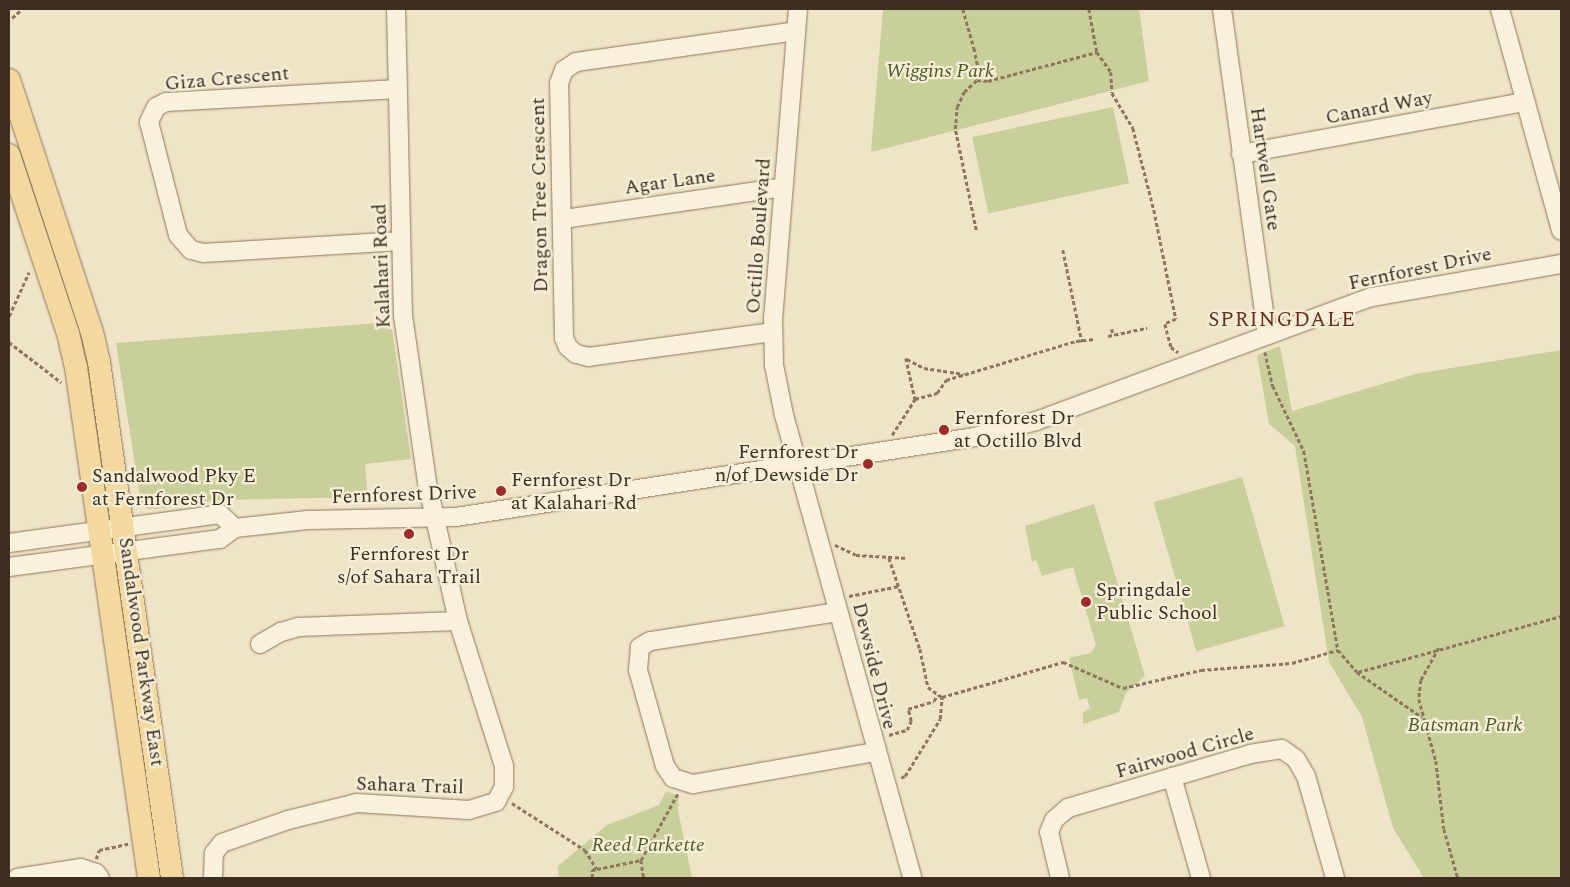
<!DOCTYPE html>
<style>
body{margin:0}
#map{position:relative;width:1570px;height:887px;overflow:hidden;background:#f0e4c8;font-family:Spectral,serif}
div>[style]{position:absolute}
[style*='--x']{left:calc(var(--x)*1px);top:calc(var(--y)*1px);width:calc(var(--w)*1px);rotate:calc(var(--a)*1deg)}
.green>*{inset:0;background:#c9cf9b;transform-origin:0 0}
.path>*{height:2.5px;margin-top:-1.25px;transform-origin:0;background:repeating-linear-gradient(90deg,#8d765c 0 4px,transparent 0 6.5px)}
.roads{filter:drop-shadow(0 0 1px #8d765c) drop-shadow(0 0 1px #8d765c)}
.minor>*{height:18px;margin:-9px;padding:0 9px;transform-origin:9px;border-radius:9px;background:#faf1dc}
.major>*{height:22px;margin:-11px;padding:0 11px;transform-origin:11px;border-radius:11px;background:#f3d9a0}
.dots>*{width:14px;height:14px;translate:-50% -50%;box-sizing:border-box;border:2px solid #f7eed8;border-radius:50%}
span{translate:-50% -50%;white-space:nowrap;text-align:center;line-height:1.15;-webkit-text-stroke:4.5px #f7eed8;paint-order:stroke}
.park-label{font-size:20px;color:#4d5a26;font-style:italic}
.street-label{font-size:20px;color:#3d2e20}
.poi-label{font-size:20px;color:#3d2e20}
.left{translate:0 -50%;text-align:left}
.right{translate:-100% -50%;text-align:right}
.neighbourhood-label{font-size:21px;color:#6b2e1e;letter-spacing:1px}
.frame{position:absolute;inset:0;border:10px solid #3d2e20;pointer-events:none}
</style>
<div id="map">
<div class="green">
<div style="clip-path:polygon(883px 9px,1139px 9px,1149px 81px,871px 152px)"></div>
<div style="left:1113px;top:107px;width:78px;height:144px;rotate:78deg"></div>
<div style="clip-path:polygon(391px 322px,411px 459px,365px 464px,368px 497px,221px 500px,157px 509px,148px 509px,141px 504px,116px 343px)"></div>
<div style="clip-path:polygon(1280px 346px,1292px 411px,1415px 374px,1561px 350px,1561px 878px,1424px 878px,1393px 828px,1362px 717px,1329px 662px,1295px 446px,1269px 424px,1257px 355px)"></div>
<div style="left:1242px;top:477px;width:155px;height:92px;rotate:74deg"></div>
<div style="clip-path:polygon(1094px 504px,1145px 676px,1126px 693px,1119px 712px,1083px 724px,1083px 712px,1090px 708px,1087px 698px,1079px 700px,1069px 658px,1091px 653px,1096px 645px,1073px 567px,1042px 576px,1036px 560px,1032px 562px,1025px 526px)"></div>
<div style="clip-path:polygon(666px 791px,679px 796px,678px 811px,692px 878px,559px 878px,558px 866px,607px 825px,659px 805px)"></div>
</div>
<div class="path">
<div style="--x:963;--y:9;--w:41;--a:74.2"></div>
<div style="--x:974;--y:48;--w:24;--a:78"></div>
<div style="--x:979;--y:71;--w:9;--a:103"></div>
<div style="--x:1089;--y:9;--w:44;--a:79.5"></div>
<div style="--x:1097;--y:52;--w:24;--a:55"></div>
<div style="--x:1111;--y:72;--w:21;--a:87"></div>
<div style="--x:1112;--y:93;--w:41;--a:59"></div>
<div style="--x:1133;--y:128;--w:85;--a:75.6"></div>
<div style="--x:1154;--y:210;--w:111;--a:78.6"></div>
<div style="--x:1176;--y:319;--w:12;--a:156"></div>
<div style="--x:1165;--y:324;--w:24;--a:75"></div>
<div style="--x:1171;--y:347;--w:9;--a:36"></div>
<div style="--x:12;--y:18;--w:13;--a:-42"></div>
<div style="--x:976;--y:230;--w:103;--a:-101.7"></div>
<div style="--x:955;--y:129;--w:22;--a:-85"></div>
<div style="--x:957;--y:107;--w:17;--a:-65"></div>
<div style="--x:964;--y:92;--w:18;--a:-43"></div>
<div style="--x:977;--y:80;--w:11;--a:5"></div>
<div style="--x:988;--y:81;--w:113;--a:-14.9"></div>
<div style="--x:1063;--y:250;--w:94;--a:78.3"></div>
<div style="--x:9;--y:316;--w:48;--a:-65.6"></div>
<div style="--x:1112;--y:329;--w:6;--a:81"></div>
<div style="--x:1108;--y:336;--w:40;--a:-12"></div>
<div style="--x:9;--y:342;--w:66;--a:37.6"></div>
<div style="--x:1265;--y:352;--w:35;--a:77"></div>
<div style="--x:1273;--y:386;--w:72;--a:64.5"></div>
<div style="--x:1304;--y:451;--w:202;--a:80.3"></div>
<div style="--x:1338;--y:650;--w:29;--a:49"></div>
<div style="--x:1357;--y:672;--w:79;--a:34.7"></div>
<div style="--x:906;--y:358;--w:42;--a:77.6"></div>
<div style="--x:915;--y:399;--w:23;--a:-15"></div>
<div style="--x:937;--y:393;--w:16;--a:-55"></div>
<div style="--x:946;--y:380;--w:136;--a:-16.7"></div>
<div style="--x:1076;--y:341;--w:19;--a:-6"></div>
<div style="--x:907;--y:359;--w:19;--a:28"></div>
<div style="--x:924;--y:368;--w:40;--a:8.5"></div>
<div style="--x:892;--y:435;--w:43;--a:-57.4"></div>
<div style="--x:835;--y:545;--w:23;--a:25"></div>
<div style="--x:856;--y:555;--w:52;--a:3.3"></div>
<div style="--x:889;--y:558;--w:96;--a:71.2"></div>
<div style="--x:920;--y:649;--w:39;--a:78"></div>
<div style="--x:928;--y:687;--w:17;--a:36"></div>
<div style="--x:942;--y:697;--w:126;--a:-16.1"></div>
<div style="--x:1063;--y:662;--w:65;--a:23.4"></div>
<div style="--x:1123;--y:688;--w:80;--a:-13"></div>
<div style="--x:1201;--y:670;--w:91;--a:-4.4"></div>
<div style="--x:1292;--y:663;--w:48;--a:-15.8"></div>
<div style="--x:849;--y:596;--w:51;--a:-11.3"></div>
<div style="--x:1439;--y:648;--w:37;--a:119"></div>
<div style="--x:1421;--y:680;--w:19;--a:96"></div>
<div style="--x:1419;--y:699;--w:64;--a:74.7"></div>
<div style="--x:1436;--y:761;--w:68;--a:83.3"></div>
<div style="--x:1444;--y:829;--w:51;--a:74.1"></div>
<div style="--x:1358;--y:672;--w:211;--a:-15.4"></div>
<div style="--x:889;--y:735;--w:19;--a:-16"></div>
<div style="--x:907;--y:730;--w:10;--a:-66"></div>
<div style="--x:911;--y:721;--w:12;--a:-104"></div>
<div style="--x:908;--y:709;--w:27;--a:-17"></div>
<div style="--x:934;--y:701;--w:7;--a:-63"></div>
<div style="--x:901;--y:778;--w:4;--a:-27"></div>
<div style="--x:905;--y:776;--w:67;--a:-58.4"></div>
<div style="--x:940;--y:719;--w:22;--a:-85"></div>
<div style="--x:512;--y:803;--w:87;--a:32.8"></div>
<div style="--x:585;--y:850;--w:22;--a:58"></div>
<div style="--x:597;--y:869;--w:45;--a:-11.6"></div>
<div style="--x:641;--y:860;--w:77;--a:-61.1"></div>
<div style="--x:96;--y:859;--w:9;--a:-72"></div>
<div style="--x:99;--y:850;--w:30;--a:-12"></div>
<div style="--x:641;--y:860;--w:18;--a:81"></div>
<div style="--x:592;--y:878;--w:8;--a:-90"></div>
<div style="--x:592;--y:870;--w:5;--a:-11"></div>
</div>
<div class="roads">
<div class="minor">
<div style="--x:798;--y:9;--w:309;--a:94.6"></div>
<div style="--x:773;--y:317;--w:48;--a:88.8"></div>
<div style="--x:774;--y:365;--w:51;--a:78.7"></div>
<div style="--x:784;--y:415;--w:480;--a:74.5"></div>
<div style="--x:1222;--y:9;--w:329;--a:82.1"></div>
<div style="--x:1500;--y:9;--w:230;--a:74.6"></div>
<div style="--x:398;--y:89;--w:232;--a:176.8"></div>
<div style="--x:166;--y:102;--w:11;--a:153"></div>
<div style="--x:156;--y:107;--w:17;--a:115"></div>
<div style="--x:149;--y:122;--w:117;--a:75.6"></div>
<div style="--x:178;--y:235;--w:20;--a:49"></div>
<div style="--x:191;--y:250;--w:13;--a:13"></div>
<div style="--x:204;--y:253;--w:197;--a:-3.5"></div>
<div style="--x:1241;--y:154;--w:289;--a:-10.4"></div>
<div style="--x:563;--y:219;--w:223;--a:-8.2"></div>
<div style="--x:773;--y:332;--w:186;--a:172.3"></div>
<div style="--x:589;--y:357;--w:13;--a:-167"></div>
<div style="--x:576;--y:354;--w:11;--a:-139"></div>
<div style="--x:568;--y:347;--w:10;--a:-114"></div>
<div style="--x:564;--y:338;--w:255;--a:-91.1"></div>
<div style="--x:559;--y:83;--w:14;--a:-69"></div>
<div style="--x:564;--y:70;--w:14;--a:-34"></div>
<div style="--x:576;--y:62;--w:222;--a:-8"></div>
<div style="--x:9;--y:543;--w:213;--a:-7.8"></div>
<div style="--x:220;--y:514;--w:21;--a:43"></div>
<div style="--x:9;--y:567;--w:213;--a:-7.6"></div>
<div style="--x:220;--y:539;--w:19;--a:-36"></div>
<div style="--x:235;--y:528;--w:73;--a:-6.3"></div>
<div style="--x:308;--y:520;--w:148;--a:-1.2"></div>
<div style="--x:456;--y:517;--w:525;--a:-8.76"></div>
<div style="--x:975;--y:437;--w:63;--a:-14.7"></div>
<div style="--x:1036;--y:421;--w:358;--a:-20.3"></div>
<div style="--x:1372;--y:297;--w:192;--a:-9.9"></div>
<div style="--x:838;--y:612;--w:190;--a:171.2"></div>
<div style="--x:650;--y:641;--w:12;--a:149"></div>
<div style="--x:640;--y:647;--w:23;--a:95"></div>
<div style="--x:638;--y:670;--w:100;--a:74.3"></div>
<div style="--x:665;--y:766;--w:14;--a:56"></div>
<div style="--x:673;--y:778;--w:21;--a:17"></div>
<div style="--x:693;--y:784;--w:185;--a:-10"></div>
<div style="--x:260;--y:644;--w:24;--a:-30"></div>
<div style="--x:281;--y:632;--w:19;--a:-16"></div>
<div style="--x:299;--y:627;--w:159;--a:-2.2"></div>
<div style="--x:1172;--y:777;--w:105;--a:74"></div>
<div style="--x:17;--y:878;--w:65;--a:-8.9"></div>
<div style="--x:81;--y:868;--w:16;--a:18"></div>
<div style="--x:96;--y:873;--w:6;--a:51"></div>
<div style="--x:213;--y:878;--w:25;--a:-88"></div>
<div style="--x:214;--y:853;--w:13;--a:-51"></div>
<div style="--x:222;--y:843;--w:70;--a:-19.2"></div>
<div style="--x:288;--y:820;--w:71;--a:-13.8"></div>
<div style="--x:357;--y:803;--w:112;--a:3.6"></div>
<div style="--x:469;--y:810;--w:28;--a:-17"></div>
<div style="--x:496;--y:802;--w:17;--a:-62"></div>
<div style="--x:504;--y:787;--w:21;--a:-90"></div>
<div style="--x:504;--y:766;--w:152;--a:-107.6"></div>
<div style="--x:458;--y:621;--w:142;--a:-102.6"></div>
<div style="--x:427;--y:482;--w:168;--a:-98.2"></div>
<div style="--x:403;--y:316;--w:307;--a:-91.3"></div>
<div style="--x:1060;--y:878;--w:47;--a:-103.4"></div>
<div style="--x:1049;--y:832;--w:13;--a:-67"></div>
<div style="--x:1054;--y:820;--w:18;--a:-41"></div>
<div style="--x:1068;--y:808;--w:190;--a:-16.5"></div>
<div style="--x:1250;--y:754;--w:32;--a:-9"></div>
<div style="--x:1282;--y:749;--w:17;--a:36"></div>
<div style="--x:1296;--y:759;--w:20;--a:60"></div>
<div style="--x:1306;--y:776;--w:106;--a:74.1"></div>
</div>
<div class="major">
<div style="--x:9;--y:80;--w:265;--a:71.8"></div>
<div style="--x:92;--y:332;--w:31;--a:77"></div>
<div style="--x:99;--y:362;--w:521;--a:81.95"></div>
<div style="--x:9;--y:155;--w:188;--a:71.7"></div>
<div style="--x:68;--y:333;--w:35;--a:77"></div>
<div style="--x:76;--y:367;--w:516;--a:81.87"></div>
</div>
</div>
<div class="dots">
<div style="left:944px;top:430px;background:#9e2a2b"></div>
<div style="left:868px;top:464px;background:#9e2a2b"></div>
<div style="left:82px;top:487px;background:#9e2a2b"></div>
<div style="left:501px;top:491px;background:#9e2a2b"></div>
<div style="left:409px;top:534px;background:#9e2a2b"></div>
<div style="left:1086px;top:602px;background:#9e2a2b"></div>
</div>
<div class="park-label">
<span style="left:940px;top:71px">Wiggins Park</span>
<span style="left:1465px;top:725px">Batsman Park</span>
<span style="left:648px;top:845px">Reed Parkette</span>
</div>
<div class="street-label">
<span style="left:227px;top:79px;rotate:-5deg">Giza Crescent</span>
<span style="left:1379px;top:108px;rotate:-11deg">Canard Way</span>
<span style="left:1265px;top:169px;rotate:82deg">Hartwell Gate</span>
<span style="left:670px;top:182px;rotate:-8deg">Agar Lane</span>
<span style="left:540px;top:195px;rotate:-91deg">Dragon Tree Crescent</span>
<span style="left:759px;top:236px;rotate:-86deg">Octillo Boulevard</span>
<span style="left:382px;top:266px;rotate:-92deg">Kalahari Road</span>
<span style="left:1420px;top:269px;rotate:-12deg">Fernforest Drive</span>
<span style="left:404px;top:495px;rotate:-2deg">Fernforest Drive</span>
<span style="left:141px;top:652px;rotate:82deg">Sandalwood Parkway East</span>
<span style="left:874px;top:666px;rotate:76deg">Dewside Drive</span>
<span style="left:1185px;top:753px;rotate:-16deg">Fairwood Circle</span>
<span style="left:410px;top:786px;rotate:2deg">Sahara Trail</span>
</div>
<div class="poi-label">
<span class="left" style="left:954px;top:430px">Fernforest Dr<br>at Octillo Blvd</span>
<span class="right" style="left:858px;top:464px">Fernforest Dr<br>n/of Dewside Dr</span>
<span class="left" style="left:92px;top:488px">Sandalwood Pky E<br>at Fernforest Dr</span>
<span class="left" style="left:511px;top:492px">Fernforest Dr<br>at Kalahari Rd</span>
<span style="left:409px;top:566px">Fernforest Dr<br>s/of Sahara Trail</span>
<span class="left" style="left:1096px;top:602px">Springdale<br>Public School</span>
</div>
<div class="neighbourhood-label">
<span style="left:1282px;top:320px">SPRINGDALE</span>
</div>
<div class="frame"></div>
</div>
